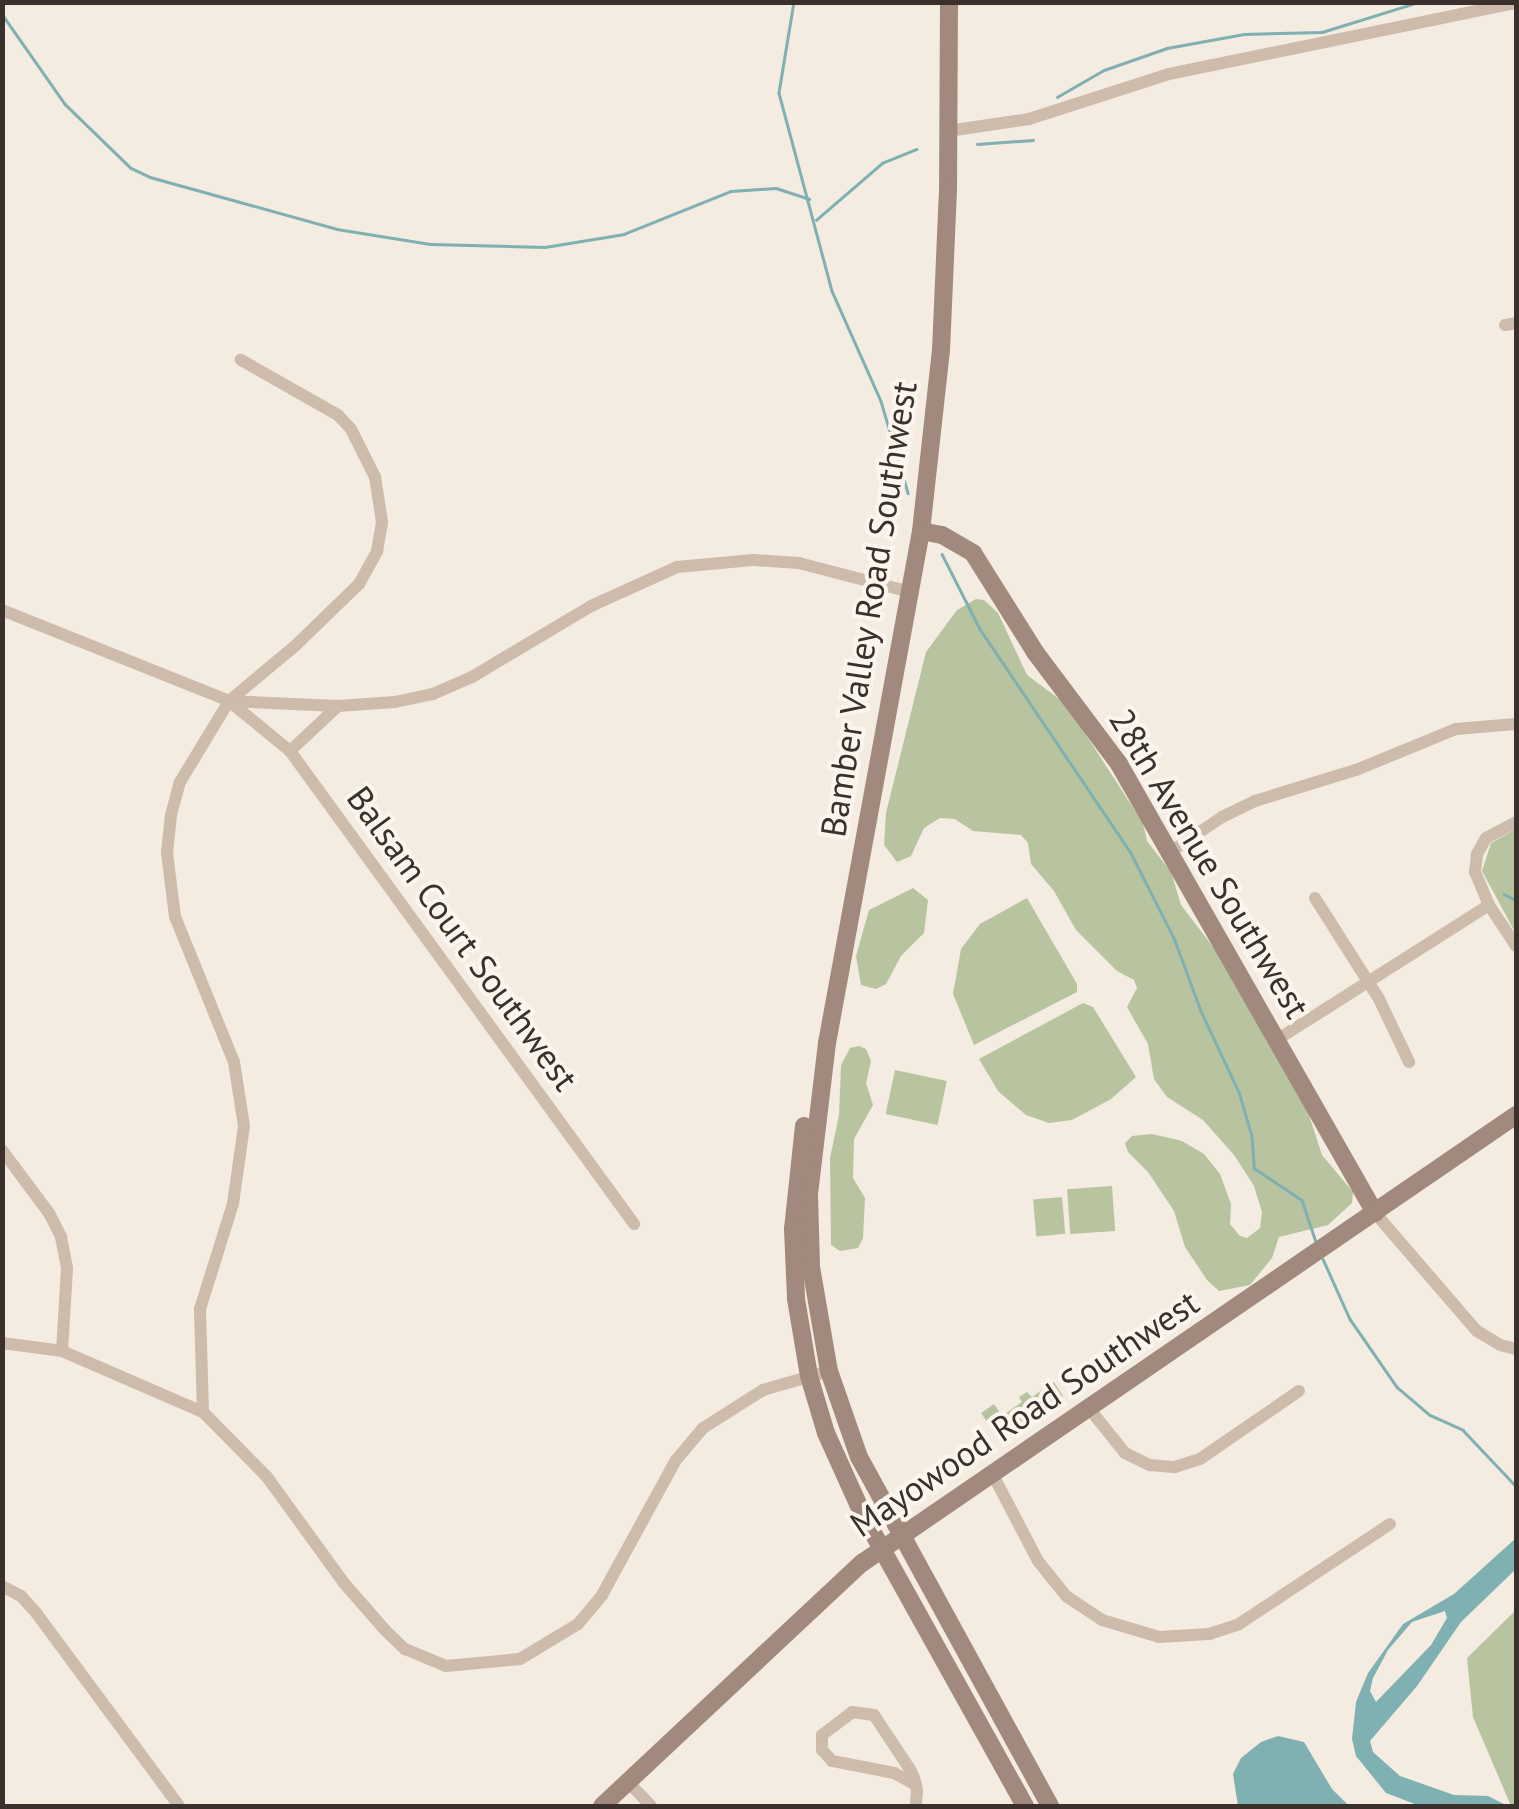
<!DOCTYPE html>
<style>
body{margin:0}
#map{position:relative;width:1519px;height:1809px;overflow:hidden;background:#f4ebe1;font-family:"PT Sans",sans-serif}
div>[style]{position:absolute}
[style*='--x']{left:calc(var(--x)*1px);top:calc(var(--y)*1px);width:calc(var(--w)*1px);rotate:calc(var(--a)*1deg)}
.green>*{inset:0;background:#b8c4a0;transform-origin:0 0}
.water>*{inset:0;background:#7fb0b2}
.stream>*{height:2.5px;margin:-1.25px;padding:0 1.25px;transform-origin:1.25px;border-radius:1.25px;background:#7fb0b2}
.street>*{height:12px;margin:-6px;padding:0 6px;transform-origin:6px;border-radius:6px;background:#cdbbac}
.secondary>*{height:18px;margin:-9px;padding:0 9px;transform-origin:9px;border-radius:9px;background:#a18a7d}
span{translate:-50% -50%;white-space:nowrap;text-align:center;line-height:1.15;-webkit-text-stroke:8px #fbf5ee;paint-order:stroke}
.street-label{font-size:35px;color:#3b302b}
.frame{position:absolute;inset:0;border:5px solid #3b302b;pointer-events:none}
</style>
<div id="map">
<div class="green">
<div style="clip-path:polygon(976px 599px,984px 600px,998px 613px,1027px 675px,1066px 704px,1143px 823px,1147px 841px,1171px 872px,1181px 905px,1217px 952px,1308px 1112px,1322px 1155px,1353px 1192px,1352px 1203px,1328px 1225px,1279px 1237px,1272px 1258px,1250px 1285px,1219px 1291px,1207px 1280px,1185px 1247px,1174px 1211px,1148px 1172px,1128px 1152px,1125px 1143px,1132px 1136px,1152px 1134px,1182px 1141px,1204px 1154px,1220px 1174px,1231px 1204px,1230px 1224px,1240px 1236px,1247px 1238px,1260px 1228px,1262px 1212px,1254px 1186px,1234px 1155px,1203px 1120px,1167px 1097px,1154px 1079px,1148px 1044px,1127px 1007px,1137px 988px,1134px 980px,1117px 971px,1076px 930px,1054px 891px,1031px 864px,1028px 843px,1021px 835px,973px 831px,955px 819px,940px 818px,924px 828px,911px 856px,897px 862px,884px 845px,886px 813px,926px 652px,957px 610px)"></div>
<div style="clip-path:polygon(1516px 829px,1516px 934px,1482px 871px,1491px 843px)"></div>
<div style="clip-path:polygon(913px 888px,928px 900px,924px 933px,901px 956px,886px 984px,876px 989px,861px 985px,856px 956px,869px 910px)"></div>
<div style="clip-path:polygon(1027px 898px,1077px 984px,1077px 992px,974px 1045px,953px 994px,961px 949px,980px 924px)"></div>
<div style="clip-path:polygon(1083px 1003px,1093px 1007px,1136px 1077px,1111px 1099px,1072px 1120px,1049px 1123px,1026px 1115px,998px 1091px,979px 1059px)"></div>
<div style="clip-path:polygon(859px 1046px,866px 1049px,871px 1061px,866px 1083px,873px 1105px,854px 1139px,853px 1178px,865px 1198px,863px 1238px,858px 1248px,840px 1251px,831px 1245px,830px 1158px,839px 1115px,841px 1065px,850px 1048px)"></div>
<div style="left:895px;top:1070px;width:53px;height:45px;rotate:12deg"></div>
<div style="left:1112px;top:1186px;width:45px;height:45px;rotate:86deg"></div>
<div style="left:1062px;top:1197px;width:37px;height:29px;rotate:85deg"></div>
<div style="clip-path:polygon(1054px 1382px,1063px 1396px,999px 1440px,981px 1413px,994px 1404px,1002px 1416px,1022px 1402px,1019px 1397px,1027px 1392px,1032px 1397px)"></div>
<div style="clip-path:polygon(1516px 1610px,1516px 1806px,1511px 1806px,1473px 1717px,1467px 1658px)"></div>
</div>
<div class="water">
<div style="clip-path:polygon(evenodd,1516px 1538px,1516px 1569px,1461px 1622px,1417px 1686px,1370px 1741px,1373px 1752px,1400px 1776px,1454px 1795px,1488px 1796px,1508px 1806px,1420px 1806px,1386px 1793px,1356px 1756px,1352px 1739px,1356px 1702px,1368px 1673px,1403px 1624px,1454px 1594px,1516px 1538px,1445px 1611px,1447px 1618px,1431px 1645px,1376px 1702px,1370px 1691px,1373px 1678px,1388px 1650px,1412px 1622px,1445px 1611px)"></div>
<div style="clip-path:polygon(1278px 1736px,1304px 1742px,1332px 1789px,1349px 1806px,1238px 1806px,1233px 1774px,1241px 1758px,1261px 1742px)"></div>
</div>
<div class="stream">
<div style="--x:794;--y:2;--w:92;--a:99.4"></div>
<div style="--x:779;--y:93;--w:205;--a:75"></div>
<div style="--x:832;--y:291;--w:120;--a:66"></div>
<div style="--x:881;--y:401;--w:96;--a:73.6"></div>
<div style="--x:2;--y:14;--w:110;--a:55"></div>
<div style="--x:65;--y:104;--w:92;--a:44.1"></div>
<div style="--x:131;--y:168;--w:21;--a:25"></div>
<div style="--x:150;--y:177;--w:194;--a:15.5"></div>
<div style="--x:337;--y:229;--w:94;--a:9.2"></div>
<div style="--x:430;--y:244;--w:115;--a:1.5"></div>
<div style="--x:545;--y:247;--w:80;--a:-9.3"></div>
<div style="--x:624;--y:234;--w:115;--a:-21.9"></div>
<div style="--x:731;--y:191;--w:45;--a:-3.8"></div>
<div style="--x:776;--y:188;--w:35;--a:18"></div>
<div style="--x:1057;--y:97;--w:54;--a:-29.9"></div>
<div style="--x:1104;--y:70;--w:67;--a:-19.2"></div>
<div style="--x:1167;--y:48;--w:78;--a:-10.3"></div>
<div style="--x:1244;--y:34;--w:78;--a:-1.5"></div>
<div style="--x:1322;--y:32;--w:102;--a:-17.2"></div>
<div style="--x:977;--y:144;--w:56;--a:-4.1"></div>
<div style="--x:816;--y:220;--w:87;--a:-40.8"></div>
<div style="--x:882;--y:163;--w:37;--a:-22"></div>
<div style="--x:942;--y:554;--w:84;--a:63.1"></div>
<div style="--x:980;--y:629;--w:268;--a:56"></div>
<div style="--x:1130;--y:851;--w:97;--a:63.2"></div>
<div style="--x:1174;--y:938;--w:78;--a:69.7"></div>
<div style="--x:1201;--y:1011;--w:89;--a:64.9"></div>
<div style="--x:1239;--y:1092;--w:46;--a:73.5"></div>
<div style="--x:1252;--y:1136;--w:32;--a:86"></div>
<div style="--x:1254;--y:1168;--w:58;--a:33.7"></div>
<div style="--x:1302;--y:1200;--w:44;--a:71.6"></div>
<div style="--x:1504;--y:894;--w:13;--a:27"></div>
<div style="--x:1323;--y:1259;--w:66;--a:65.8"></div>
<div style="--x:1350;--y:1319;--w:83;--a:55.3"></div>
<div style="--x:1397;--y:1387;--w:43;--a:40.3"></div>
<div style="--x:1430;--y:1415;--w:36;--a:24"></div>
<div style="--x:1463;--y:1430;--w:77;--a:46.6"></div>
</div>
<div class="street">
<div style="--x:948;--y:131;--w:82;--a:-8.4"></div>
<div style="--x:1029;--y:119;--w:147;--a:-17.8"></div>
<div style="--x:1169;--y:74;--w:354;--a:-11.6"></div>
<div style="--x:1505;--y:325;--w:11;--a:-10"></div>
<div style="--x:2;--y:610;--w:245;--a:21.8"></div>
<div style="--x:229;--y:701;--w:109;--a:2.6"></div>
<div style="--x:338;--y:706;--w:57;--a:-4"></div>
<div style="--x:395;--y:702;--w:39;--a:-12"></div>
<div style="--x:433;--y:694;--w:43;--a:-23.6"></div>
<div style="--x:472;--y:677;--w:139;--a:-30.8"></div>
<div style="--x:591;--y:606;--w:94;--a:-24.4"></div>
<div style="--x:677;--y:567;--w:76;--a:-5.3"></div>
<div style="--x:753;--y:560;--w:46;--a:3.7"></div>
<div style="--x:799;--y:563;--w:115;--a:14.6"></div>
<div style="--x:229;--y:701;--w:79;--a:39.3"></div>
<div style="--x:290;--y:751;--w:585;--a:53.97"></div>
<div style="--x:290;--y:751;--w:66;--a:-43.2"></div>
<div style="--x:1516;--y:822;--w:34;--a:152"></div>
<div style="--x:1486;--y:838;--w:18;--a:119"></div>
<div style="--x:1477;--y:854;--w:18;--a:96"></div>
<div style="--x:1475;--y:872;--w:36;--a:67"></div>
<div style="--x:1489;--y:905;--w:49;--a:56.6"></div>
<div style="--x:1170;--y:852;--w:63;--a:-33.9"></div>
<div style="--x:1222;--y:817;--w:37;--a:-26"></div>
<div style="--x:1255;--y:801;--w:106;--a:-17.1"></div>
<div style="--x:1356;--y:770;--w:108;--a:-22.3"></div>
<div style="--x:1456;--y:729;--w:60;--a:-4.8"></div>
<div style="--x:1315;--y:898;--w:120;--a:57.6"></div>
<div style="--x:1379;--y:999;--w:70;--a:64.5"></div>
<div style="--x:1278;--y:1039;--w:250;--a:-32.4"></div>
<div style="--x:2;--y:1150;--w:79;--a:53.3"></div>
<div style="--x:49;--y:1213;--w:27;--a:63"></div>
<div style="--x:61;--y:1237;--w:32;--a:79"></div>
<div style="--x:67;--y:1268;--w:83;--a:93.4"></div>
<div style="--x:1375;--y:1213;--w:156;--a:49.2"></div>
<div style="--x:1477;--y:1331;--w:27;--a:31"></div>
<div style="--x:1500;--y:1345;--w:16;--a:14"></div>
<div style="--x:2;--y:1343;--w:61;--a:7.6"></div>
<div style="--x:62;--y:1351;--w:154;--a:23.4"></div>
<div style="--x:203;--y:1412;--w:91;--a:45.4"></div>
<div style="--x:267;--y:1477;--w:131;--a:54"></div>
<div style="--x:344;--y:1583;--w:62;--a:48.9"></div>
<div style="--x:385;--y:1630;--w:28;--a:44"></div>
<div style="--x:405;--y:1649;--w:44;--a:22.5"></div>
<div style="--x:446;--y:1666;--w:74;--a:-5.4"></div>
<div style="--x:520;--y:1659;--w:68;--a:-31.1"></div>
<div style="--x:578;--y:1624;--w:38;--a:-50"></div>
<div style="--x:602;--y:1595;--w:154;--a:-61.3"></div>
<div style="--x:676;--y:1460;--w:42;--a:-49.8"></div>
<div style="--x:703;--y:1428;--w:71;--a:-32.3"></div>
<div style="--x:763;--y:1390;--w:69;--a:-16.1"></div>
<div style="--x:1088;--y:1407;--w:59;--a:51.2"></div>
<div style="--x:1125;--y:1453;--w:28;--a:26"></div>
<div style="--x:1150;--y:1465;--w:25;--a:5"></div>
<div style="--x:1175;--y:1467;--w:26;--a:-18"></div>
<div style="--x:1200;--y:1459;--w:120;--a:-34.5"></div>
<div style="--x:203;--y:1412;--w:103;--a:-91.7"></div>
<div style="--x:200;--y:1309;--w:110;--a:-72.6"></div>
<div style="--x:233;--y:1204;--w:79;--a:-82"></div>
<div style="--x:244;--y:1126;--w:65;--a:-98.9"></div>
<div style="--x:234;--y:1062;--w:157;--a:-112.1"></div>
<div style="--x:175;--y:917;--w:64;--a:-97.1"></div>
<div style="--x:167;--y:853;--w:38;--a:-84"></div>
<div style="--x:171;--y:815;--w:34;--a:-75"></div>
<div style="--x:180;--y:782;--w:95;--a:-58.8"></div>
<div style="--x:229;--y:701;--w:86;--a:-39.8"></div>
<div style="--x:295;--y:646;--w:89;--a:-44.1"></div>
<div style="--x:359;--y:584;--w:38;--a:-61"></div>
<div style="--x:377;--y:551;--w:29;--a:-80"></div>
<div style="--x:382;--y:522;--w:46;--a:-98.8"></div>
<div style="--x:375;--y:477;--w:54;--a:-116.6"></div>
<div style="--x:351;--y:429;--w:19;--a:-133"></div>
<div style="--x:338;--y:415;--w:112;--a:-150.4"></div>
<div style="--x:992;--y:1473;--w:99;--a:62.4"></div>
<div style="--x:1038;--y:1561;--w:45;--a:51.3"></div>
<div style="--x:1066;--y:1596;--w:43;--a:33.7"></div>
<div style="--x:1102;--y:1620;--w:59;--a:16.6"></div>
<div style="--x:1159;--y:1637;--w:50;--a:-3.4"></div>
<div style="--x:1209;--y:1634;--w:32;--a:-18"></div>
<div style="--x:1239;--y:1624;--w:181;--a:-33.5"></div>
<div style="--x:2;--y:1586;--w:21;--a:28"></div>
<div style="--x:21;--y:1596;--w:24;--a:48"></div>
<div style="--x:37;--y:1614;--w:239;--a:53.5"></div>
<div style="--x:628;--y:1782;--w:33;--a:46"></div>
<div style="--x:916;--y:1785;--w:25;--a:-151"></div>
<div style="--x:894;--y:1773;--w:63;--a:-169"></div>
<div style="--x:832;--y:1761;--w:15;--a:-132"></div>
<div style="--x:822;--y:1750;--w:15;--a:-90"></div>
<div style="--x:822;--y:1735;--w:38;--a:-37"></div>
<div style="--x:852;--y:1712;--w:22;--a:8"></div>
<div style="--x:874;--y:1715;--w:67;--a:56.5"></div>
<div style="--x:911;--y:1771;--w:8;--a:67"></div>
<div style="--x:914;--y:1778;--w:7;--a:74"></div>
<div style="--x:916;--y:1785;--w:5;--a:79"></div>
<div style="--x:917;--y:1790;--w:16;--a:94"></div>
</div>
<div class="secondary">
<div style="--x:949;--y:2;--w:188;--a:90.3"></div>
<div style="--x:948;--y:190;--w:160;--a:92.5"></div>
<div style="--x:941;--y:350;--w:182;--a:96.3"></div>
<div style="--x:921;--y:531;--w:521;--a:100.4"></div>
<div style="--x:827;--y:1043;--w:153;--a:96.8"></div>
<div style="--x:809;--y:1195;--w:72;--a:88.4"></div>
<div style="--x:811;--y:1267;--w:106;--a:80.2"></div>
<div style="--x:829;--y:1371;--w:91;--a:70.8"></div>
<div style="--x:859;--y:1457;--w:398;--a:61.3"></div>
<div style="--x:921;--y:531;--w:21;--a:11"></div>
<div style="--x:942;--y:535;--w:36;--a:30"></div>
<div style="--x:973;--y:553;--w:117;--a:57.9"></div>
<div style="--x:1035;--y:652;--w:140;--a:53.1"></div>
<div style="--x:1119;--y:764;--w:517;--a:60.31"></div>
<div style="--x:804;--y:1126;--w:104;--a:96.1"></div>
<div style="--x:793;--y:1229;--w:70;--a:87.5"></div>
<div style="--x:796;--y:1299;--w:78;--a:80.4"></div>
<div style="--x:809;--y:1376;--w:59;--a:73.4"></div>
<div style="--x:826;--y:1433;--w:90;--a:65.7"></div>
<div style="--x:863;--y:1515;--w:333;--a:60.9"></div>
<div style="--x:602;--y:1806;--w:356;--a:-43.1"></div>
<div style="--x:862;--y:1563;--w:793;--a:-34.41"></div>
</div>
<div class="street-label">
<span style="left:868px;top:609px;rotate:-81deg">Bamber Valley Road Southwest</span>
<span style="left:1210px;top:863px;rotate:59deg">28th Avenue Southwest</span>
<span style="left:463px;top:938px;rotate:54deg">Balsam Court Southwest</span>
<span style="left:1024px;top:1413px;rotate:-34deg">Mayowood Road Southwest</span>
</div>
<div class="frame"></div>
</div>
